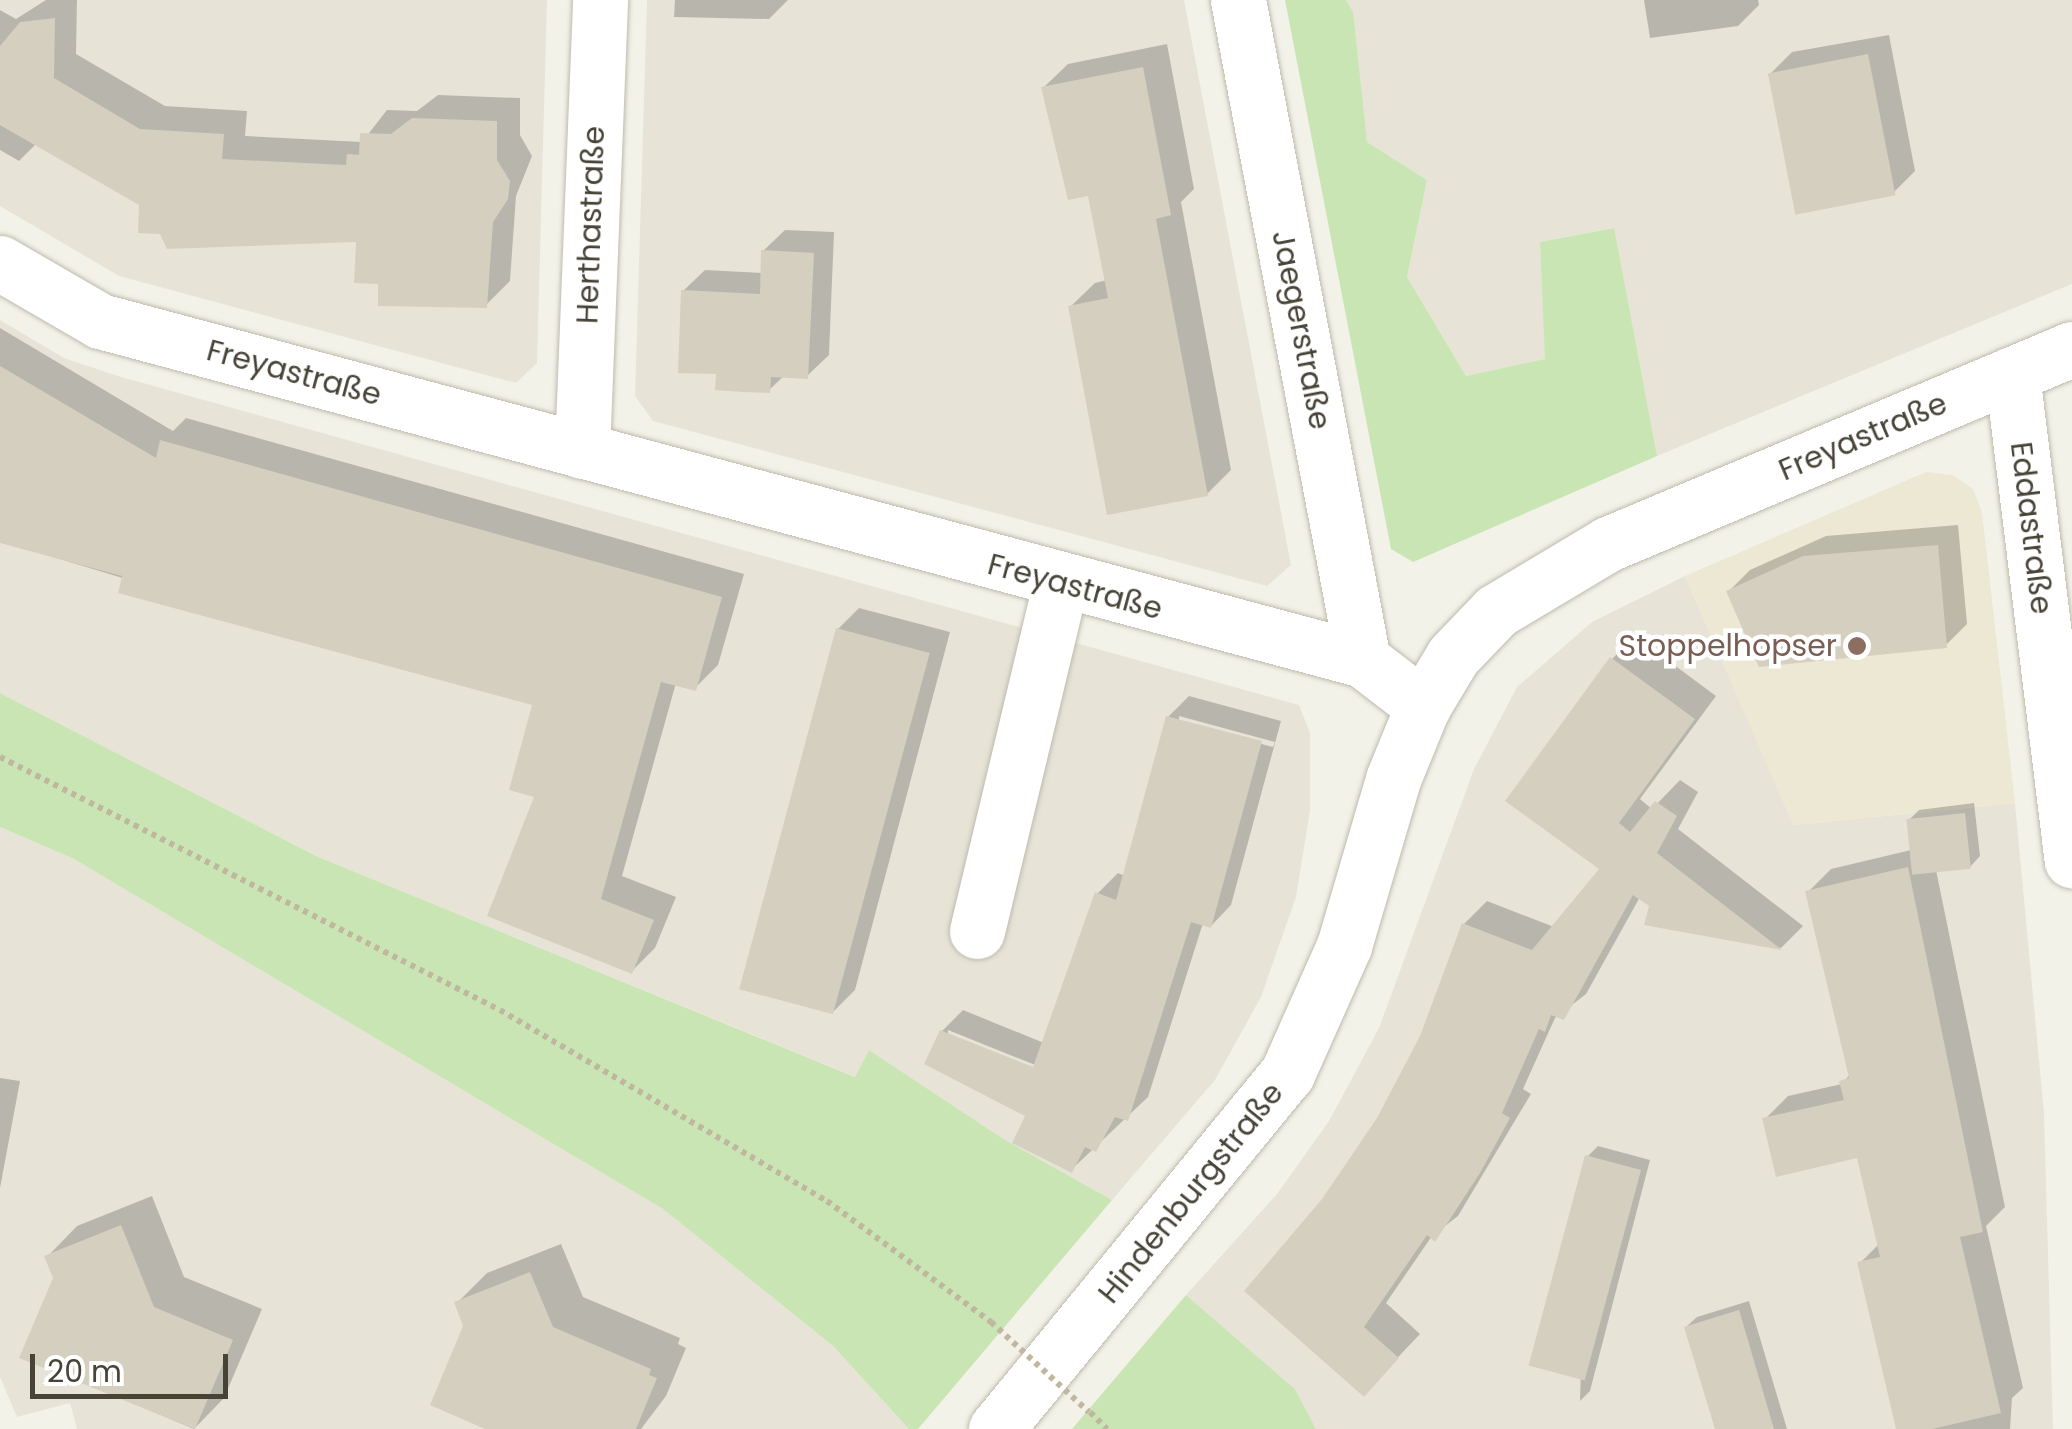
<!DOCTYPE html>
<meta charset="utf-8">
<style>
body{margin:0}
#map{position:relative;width:2072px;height:1429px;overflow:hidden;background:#f3f2e9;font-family:Poppins,sans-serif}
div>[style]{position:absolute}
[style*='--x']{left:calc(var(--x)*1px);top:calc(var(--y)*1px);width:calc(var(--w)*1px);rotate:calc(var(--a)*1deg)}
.residential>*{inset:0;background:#e7e4d7}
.education>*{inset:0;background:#ece8d3}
.green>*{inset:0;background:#c9e5b4}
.shadow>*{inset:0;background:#0003}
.building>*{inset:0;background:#d5cfbf;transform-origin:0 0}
.path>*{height:6px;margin-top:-3px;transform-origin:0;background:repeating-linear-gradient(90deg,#c0b89e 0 5px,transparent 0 10px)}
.roads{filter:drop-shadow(0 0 2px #bfbaac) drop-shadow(0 0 2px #bfbaac)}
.minor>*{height:55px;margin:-27.5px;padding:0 27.5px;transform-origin:27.5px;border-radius:27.5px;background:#fff}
.path-bridge>*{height:6px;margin-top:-3px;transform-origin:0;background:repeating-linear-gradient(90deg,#c0b89e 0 5px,transparent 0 10px)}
.dots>*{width:28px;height:28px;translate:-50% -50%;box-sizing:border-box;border:5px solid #fff;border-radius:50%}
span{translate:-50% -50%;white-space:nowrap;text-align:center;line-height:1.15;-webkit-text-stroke:9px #fff;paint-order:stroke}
.street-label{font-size:30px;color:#474337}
.education-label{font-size:30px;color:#785e54}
.right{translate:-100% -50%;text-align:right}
.scale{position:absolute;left:30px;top:1354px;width:198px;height:45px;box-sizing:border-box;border:5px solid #474337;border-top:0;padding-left:12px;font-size:30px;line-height:35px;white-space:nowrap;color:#474337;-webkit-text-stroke:8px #fff;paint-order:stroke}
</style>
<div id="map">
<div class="residential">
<div style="clip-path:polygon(0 0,547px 0,537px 363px,516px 383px,119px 276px,0 206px)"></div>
<div style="clip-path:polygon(647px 0,1184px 0,1291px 565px,1267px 586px,653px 421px,635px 396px)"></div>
<div style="clip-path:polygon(1346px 0,2072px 0,2072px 284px,1657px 456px,1613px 228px,1540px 242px,1546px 359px,1466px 376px,1407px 277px,1427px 180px,1367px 142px)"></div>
<div style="clip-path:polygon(0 320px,64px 358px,118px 376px,1299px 705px,1310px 733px,1310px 811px,1296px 897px,1261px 997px,1215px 1080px,1112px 1200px,1002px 1138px,869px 1050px,856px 1077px,316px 856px,0 693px)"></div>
<div style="clip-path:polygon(1685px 576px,1794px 825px,2015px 803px,2044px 1113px,2053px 1429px,1316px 1429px,1295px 1389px,1186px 1295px,1277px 1194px,1329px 1121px,1379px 1028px,1474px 769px,1517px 687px,1592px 622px)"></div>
<div style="clip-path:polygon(0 827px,74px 859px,663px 1209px,833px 1346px,909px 1429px,77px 1429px,70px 1403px,17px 1417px,0 1377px)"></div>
</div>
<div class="education">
<div style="clip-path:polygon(1926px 472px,1953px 475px,1973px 489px,1982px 512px,2015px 803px,1793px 825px,1685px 576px)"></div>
</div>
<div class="green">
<div style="clip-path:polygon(1285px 0,1346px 0,1353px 12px,1367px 142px,1427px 180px,1407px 277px,1466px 376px,1545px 359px,1540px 242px,1614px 228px,1657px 456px,1413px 562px,1391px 549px)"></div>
<div style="clip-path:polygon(0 693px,316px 856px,855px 1077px,869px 1050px,1002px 1138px,1112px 1200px,918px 1429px,909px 1429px,833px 1346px,663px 1209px,74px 859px,0 827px)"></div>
<div style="clip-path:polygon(1186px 1295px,1295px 1389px,1316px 1429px,1072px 1429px)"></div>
</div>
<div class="shadow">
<div style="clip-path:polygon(46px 0,77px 0,76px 54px,165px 106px,247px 111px,245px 136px,362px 142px,387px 110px,417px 111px,438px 95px,520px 98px,520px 135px,532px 156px,516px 196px,510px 281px,486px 305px,380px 303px,381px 281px,358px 240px,162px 231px,141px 203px,37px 143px,19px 161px,0 150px,0 10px,16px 19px)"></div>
<div style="clip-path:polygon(675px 0,788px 0,769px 19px,674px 17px)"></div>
<div style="clip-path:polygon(1644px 0,1758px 0,1759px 5px,1738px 26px,1650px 38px)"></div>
<div style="clip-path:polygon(1889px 35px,1915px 171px,1894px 192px,1770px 74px,1792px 52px)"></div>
<div style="clip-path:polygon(1167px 44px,1194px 189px,1181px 202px,1231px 470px,1207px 494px,1071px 306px,1095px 283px,1107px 280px,1090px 193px,1044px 87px,1068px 64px)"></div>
<div style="clip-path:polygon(785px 230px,834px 232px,829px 355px,807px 376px,785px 375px,769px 390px,718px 372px,683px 291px,705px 270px,763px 273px,763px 251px)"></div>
<div style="clip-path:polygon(0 328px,173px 431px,186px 418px,744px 574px,718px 665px,695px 688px,676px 683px,622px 876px,676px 897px,655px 948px,632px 971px,537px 795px,536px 703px,0 541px)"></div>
<div style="clip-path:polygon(1958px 525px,1967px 624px,1946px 645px,1729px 591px,1750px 570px,1826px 536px)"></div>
<div style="clip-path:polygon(859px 608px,950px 632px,855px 990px,834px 1011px,838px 629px)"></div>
<div style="clip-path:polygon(1635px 636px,1716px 696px,1640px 799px,1652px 809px,1680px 780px,1698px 792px,1678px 829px,1803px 926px,1781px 948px,1647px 924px,1652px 905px,1640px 897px,1586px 994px,1555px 1018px,1523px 1089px,1531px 1094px,1458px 1216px,1432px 1236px,1386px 1303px,1420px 1334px,1364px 1393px,1324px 1201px,1379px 1120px,1423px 1037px,1464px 924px,1487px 901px,1554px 927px,1602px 869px,1612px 659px)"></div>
<div style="clip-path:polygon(evenodd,1189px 696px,1281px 721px,1231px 905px,1211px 926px,1203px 923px,1148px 1097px,1071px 1170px,1028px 1115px,942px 1031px,963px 1010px,1044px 1043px,1097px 894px,1118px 873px,1125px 876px,1168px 717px,1189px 696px,1179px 716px,1275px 742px,1273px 747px,1179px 722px,1179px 716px,1189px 696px,948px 1030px,1045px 1069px,1043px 1074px,948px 1035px,948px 1030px)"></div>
<div style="clip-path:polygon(1974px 803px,1980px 856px,1970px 867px,1936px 870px,2005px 1207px,1986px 1226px,2023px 1388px,2012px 1398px,2010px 1429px,1898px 1429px,1860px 1263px,1880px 1243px,1859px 1155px,1765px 1119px,1788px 1096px,1842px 1084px,1851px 1073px,1808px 892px,1831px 869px,1911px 850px,1908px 821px,1919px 810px)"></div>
<div style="clip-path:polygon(0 1078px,20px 1081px,0 1188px)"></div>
<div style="clip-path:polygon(1598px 1146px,1650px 1160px,1590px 1391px,1580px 1401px,1587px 1157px)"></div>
<div style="clip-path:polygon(152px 1196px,184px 1277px,262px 1309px,224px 1398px,194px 1429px,22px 1357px,56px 1279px,47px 1257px,77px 1226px)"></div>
<div style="clip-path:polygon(561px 1244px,583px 1297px,680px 1338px,678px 1344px,686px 1348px,666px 1396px,641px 1429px,492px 1429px,457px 1303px,487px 1273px)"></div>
<div style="clip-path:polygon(1749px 1301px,1787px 1429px,1718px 1429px,1686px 1327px,1697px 1317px)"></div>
</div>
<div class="building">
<div style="clip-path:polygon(55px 18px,54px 78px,140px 129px,224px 134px,222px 159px,346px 165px,347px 154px,359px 155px,360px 133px,391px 134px,412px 118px,497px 121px,497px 160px,510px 181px,508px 199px,493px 222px,487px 308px,378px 306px,378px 284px,354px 283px,356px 242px,167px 249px,160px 234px,138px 233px,139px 205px,0 125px,0 46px,20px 22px)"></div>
<div style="left:1868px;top:54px;width:144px;height:102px;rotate:79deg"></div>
<div style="clip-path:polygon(1143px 67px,1171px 215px,1156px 219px,1208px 496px,1107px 515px,1068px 306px,1108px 298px,1088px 196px,1068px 200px,1041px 87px)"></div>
<div style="clip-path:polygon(761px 250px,814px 253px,808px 379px,771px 377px,770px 393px,743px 392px,715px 390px,716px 374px,678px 373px,681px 290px,760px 294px)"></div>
<div style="clip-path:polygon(0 366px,156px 458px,160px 440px,722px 597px,696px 691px,661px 682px,601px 899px,654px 920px,632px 974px,487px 916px,534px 797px,509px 790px,532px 705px,118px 593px,122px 576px,0 543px)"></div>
<div style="clip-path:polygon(1938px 545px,1947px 648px,1759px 667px,1726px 591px,1803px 556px)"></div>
<div style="left:836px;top:628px;width:97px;height:374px;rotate:15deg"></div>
<div style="clip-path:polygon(1610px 657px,1695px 719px,1619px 823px,1630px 832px,1655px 801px,1677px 816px,1657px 853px,1782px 950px,1644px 925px,1649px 906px,1633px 895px,1564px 1020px,1551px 1015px,1545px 1032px,1539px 1029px,1502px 1113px,1510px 1118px,1480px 1173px,1435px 1242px,1427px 1235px,1364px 1327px,1399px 1358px,1364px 1397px,1244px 1291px,1322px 1199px,1377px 1118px,1420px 1036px,1462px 923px,1532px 950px,1599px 869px,1505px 801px)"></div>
<div style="clip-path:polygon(1166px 716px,1262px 741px,1211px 928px,1191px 922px,1128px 1121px,1115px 1117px,1096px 1152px,1085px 1147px,1072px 1173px,1012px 1143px,1025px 1116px,924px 1064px,940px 1030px,1033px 1067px,1095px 892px,1116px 900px)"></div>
<div style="left:1965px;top:813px;width:56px;height:59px;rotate:84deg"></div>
<div style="clip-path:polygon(1908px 867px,1983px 1232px,1960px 1237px,2001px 1413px,1932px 1429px,1896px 1429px,1857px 1262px,1880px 1257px,1857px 1158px,1776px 1177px,1762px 1118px,1844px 1100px,1839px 1081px,1849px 1078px,1805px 891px)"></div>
<div style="left:1585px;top:1155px;width:58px;height:218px;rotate:15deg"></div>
<div style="clip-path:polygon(121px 1225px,154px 1307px,233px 1340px,195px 1429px,19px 1358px,53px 1278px,44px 1256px)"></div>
<div style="clip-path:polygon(530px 1272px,553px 1327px,651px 1369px,649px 1375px,657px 1378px,636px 1429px,485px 1429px,430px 1405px,463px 1326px,454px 1302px)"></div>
<div style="clip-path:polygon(1739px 1310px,1774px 1429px,1715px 1429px,1684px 1327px)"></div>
</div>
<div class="path">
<div style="--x:0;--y:757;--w:560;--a:26.84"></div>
<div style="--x:500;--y:1010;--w:379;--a:30.3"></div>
<div style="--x:827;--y:1201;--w:204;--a:36.4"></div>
<div style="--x:1090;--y:1412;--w:24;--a:45"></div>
</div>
<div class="roads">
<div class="minor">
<div style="--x:1238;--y:0;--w:672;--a:79.28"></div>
<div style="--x:0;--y:263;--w:116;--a:30.1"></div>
<div style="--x:100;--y:321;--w:1308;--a:15.02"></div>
<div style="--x:1363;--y:660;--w:76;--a:37.5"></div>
<div style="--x:2012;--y:374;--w:490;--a:83"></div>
<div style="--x:582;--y:451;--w:451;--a:-87.7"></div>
<div style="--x:977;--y:931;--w:357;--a:-76.5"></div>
<div style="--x:996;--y:1429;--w:459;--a:-50.7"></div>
<div style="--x:1287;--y:1074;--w:140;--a:-66"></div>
<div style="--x:1344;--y:946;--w:174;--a:-73.6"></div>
<div style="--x:1393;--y:779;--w:79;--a:-67.7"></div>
<div style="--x:1423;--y:706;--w:58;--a:-59"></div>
<div style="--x:1453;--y:656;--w:62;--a:-46.3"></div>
<div style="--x:1496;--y:611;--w:131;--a:-30.9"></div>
<div style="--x:1608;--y:544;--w:503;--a:-22.8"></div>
</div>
</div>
<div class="path-bridge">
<div style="--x:991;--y:1322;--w:133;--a:42.6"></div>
</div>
<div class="dots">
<div style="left:1857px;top:646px;background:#8d6e63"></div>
</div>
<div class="street-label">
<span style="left:591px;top:225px;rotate:-88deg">Herthastraße</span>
<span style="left:1301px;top:330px;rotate:79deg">Jaegerstraße</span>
<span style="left:294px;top:373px;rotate:15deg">Freyastraße</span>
<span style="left:1863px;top:437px;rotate:-23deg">Freyastraße</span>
<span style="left:2031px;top:528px;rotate:83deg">Eddastraße</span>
<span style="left:1075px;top:587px;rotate:15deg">Freyastraße</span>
<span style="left:1191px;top:1193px;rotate:-51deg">Hindenburgstraße</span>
</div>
<div class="education-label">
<span class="right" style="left:1837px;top:646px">Stoppelhopser</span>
</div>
<div class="scale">20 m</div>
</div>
